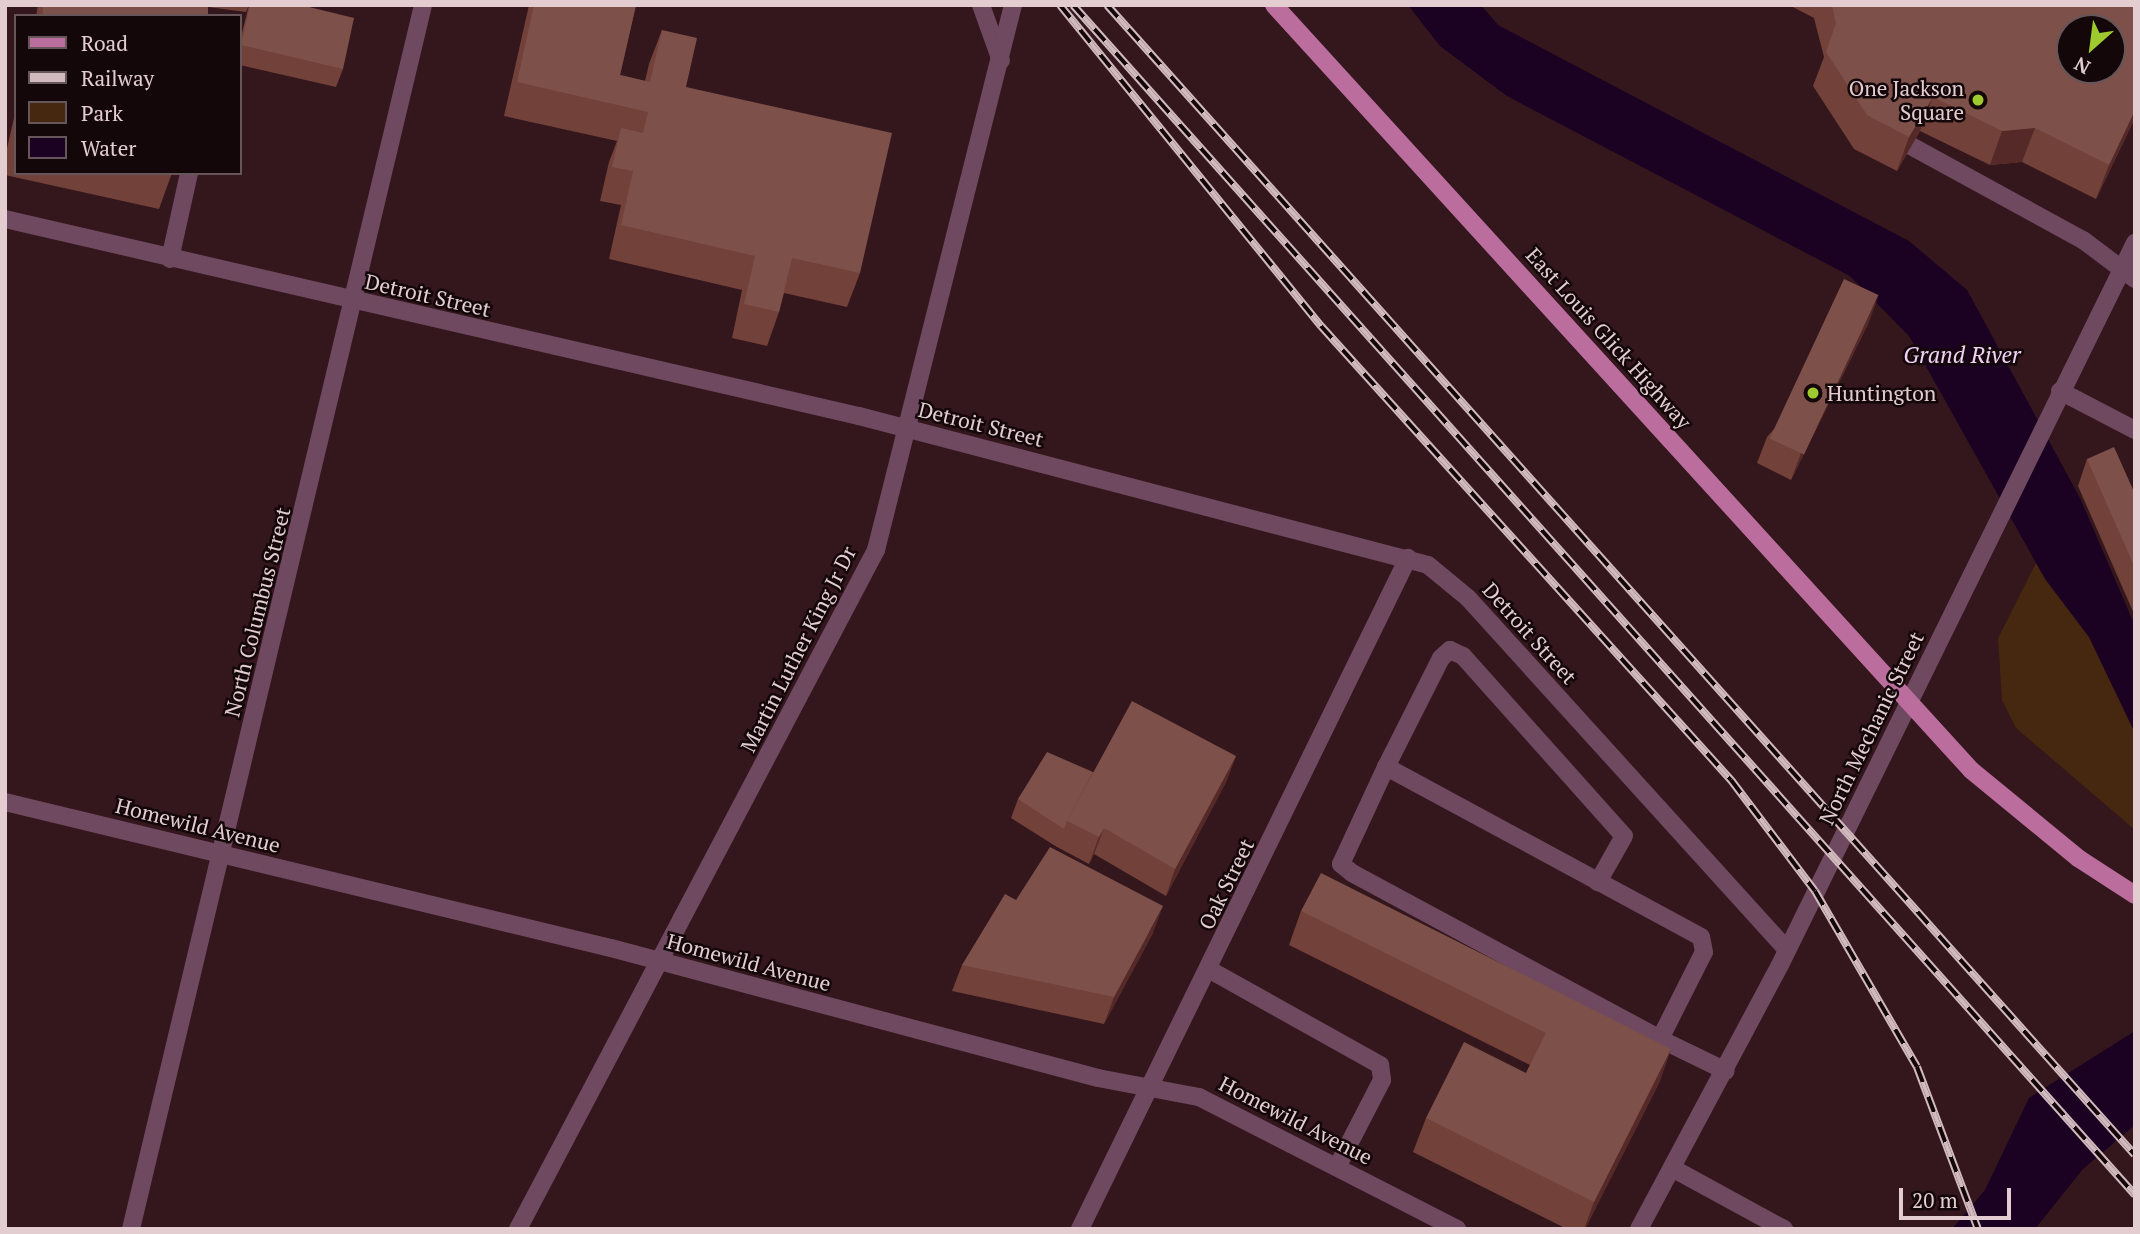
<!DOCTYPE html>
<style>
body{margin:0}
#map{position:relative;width:2140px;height:1234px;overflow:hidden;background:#34161d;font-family:"PT Serif",serif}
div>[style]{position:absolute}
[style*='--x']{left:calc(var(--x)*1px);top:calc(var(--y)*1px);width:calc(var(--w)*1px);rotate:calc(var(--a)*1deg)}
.green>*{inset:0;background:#462710}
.water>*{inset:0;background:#1b0122}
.minor>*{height:18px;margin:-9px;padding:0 9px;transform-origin:9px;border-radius:9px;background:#6e495f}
.major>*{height:18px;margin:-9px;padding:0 9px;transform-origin:9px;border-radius:9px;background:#bb6e9e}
.rail>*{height:8px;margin-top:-4px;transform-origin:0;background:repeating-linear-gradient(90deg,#130709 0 16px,#d1babe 0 32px);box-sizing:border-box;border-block:2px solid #d1babe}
.wall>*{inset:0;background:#724139}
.shaded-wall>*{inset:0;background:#542927}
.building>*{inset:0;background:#7e504a;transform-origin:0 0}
.dots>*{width:19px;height:19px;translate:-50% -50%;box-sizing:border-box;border:4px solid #130709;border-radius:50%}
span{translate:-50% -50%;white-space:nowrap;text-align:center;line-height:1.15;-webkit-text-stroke:5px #130709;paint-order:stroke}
.poi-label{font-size:21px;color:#e3cdd1}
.right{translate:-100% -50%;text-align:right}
.left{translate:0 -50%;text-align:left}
.street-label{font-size:21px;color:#e3cdd1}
.water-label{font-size:23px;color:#f0d1f8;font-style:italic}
.frame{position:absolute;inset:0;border:7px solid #e3cdd1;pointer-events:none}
.legend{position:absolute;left:14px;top:14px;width:228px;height:161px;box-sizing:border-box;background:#130709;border:2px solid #665659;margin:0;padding:9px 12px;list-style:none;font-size:21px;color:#e3cdd1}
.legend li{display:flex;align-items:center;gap:14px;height:35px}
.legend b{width:35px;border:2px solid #665659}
.north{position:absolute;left:2056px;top:14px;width:70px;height:70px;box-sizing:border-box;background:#130709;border:2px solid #665659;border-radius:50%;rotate:208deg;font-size:19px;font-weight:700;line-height:28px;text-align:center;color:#e3cdd1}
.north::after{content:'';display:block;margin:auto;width:24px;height:32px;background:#9eca2f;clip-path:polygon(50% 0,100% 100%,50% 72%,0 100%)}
.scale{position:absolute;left:1899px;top:1188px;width:112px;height:32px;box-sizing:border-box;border:4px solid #e3cdd1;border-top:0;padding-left:9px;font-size:21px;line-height:24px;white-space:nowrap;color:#e3cdd1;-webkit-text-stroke:5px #130709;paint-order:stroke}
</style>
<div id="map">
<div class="green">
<div style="clip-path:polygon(2036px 563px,2089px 637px,2135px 733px,2135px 830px,2016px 728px,2002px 700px,1998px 638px)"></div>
</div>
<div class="water">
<div style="clip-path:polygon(1408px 5px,1481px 5px,1498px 25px,1909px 241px,1967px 290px,2080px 498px,2135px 626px,2135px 733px,2089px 637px,2045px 579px,1909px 336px,1850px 276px,1507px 96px,1440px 46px)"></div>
<div style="clip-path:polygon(2135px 1031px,2135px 1125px,2083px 1169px,2035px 1229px,1952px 1229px,1985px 1190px,2029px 1098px)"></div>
</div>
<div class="minor">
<div style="--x:981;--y:5;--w:59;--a:70.3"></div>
<div style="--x:1911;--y:146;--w:196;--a:28.7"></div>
<div style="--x:2083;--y:240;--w:65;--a:36.9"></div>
<div style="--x:5;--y:219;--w:876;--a:12.99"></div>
<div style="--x:859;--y:416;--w:588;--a:14.67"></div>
<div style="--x:1428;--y:565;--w:52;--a:39.5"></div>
<div style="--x:1468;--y:598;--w:475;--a:47.8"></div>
<div style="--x:170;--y:259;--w:88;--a:-77.5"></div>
<div style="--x:2060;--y:391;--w:85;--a:27.5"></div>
<div style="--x:1386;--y:767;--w:122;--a:-63.2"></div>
<div style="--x:1441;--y:658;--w:12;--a:-42"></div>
<div style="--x:1450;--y:650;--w:14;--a:25"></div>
<div style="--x:1463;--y:656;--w:241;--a:48.2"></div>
<div style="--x:1624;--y:836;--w:53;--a:119.5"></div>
<div style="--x:5;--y:802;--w:623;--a:13.55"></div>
<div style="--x:611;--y:948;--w:504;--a:14.95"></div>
<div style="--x:1098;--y:1078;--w:103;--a:10.7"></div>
<div style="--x:1199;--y:1097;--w:290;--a:27.1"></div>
<div style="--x:1210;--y:970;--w:195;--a:29.2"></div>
<div style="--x:1380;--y:1065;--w:15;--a:82"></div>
<div style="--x:1382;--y:1080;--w:98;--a:117.3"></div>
<div style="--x:1660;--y:1039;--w:97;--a:-63.2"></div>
<div style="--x:1704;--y:952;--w:15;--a:-101"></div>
<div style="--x:1701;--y:937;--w:358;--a:-151.6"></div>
<div style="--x:1386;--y:767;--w:107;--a:114.9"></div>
<div style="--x:1341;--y:864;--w:14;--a:39"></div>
<div style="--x:1352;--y:873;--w:350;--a:28.3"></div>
<div style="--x:1660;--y:1039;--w:73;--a:25.9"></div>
<div style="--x:1672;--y:1168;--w:128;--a:28.6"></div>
<div style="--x:131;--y:1229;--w:1258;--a:-76.58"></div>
<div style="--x:518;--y:1229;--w:768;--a:-62.2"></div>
<div style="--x:876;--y:550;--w:562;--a:-75.89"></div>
<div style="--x:1080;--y:1229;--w:747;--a:-63.95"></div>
<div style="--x:1639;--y:1229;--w:299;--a:-61.9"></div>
<div style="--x:1780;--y:965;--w:805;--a:-63.82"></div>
</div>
<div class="major">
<div style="--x:1274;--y:5;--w:1035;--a:47.66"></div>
<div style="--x:1971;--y:770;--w:139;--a:39.4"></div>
<div style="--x:2078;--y:858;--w:68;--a:33"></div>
</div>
<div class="rail">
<div style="--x:1060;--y:5;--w:414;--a:50.9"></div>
<div style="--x:1321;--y:326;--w:612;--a:47.92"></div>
<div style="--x:1731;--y:780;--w:139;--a:52.9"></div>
<div style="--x:1815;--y:891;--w:203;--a:59.9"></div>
<div style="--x:1917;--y:1067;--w:173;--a:69.4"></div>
<div style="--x:1073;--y:5;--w:1595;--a:48.25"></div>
<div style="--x:1107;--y:5;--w:1542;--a:48.21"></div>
</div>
<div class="wall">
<div style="clip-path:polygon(38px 5px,249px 5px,246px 12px,208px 7px,206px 16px,36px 16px)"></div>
<div style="clip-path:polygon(249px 5px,301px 5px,343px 69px,336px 87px,240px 65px,240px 41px)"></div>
<div style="clip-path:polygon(529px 5px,636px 5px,620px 75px,645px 81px,649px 64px,662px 30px,686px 87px,860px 273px,847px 307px,784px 293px,779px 312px,767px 346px,732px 338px,742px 290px,609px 259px,621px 205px,600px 201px,609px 162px,617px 141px,504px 116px)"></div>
<div style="clip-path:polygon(1789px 5px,2135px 5px,2135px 118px,2096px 199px,2022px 162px,1990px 165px,1920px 131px,1897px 171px,1854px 149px,1813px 86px,1824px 57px,1814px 18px)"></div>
<div style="clip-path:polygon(16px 109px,16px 173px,172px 173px,159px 209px,5px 175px,5px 157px)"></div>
<div style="clip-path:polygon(1869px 322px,1791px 480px,1757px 463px,1767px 437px)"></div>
<div style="clip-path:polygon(2087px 459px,2135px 494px,2135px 616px,2078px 486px)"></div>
<div style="clip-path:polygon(1236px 756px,1226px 782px,1166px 896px,1094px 854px,1089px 864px,1057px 847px,1011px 818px,1018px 799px,1093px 772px)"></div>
<div style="clip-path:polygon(1016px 900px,1153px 933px,1104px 1024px,952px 991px,962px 965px)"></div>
<div style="clip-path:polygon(1301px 911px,1671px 1049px,1659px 1083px,1585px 1229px,1567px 1229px,1413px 1152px,1426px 1118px,1526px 1073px,1530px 1065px,1289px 945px)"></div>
</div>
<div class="shaded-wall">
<div style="clip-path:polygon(1933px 97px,1920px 131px,1897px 171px,1909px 137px)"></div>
<div style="clip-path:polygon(2135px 110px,2135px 118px,2096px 199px,2109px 165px)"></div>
<div style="clip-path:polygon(2035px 128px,2022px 162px,1990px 165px,2002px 131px)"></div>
<div style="clip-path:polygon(1879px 295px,1869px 322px,1791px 480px,1801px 453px)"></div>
<div style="clip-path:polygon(1236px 756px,1226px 782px,1166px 896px,1175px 869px)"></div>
<div style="clip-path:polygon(1104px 828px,1094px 854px,1089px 864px,1099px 837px)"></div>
<div style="clip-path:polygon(1163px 906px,1153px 933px,1104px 1024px,1114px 997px)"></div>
<div style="clip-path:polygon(1671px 1049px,1659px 1083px,1585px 1229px,1584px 1229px,1594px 1202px)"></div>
</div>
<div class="building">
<div style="left:43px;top:5px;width:165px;height:11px"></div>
<div style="clip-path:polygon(250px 5px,301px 5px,354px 18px,343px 69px,241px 45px)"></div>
<div style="clip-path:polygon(534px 5px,636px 5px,620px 75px,650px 82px,662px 30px,697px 38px,686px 87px,892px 133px,860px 273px,792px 258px,779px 312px,744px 304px,755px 256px,621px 225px,633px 171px,612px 167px,621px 128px,643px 133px,648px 112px,517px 82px)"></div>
<div style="clip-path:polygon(evenodd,1832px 5px,2135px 5px,2135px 110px,2109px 165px,2035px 128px,2002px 131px,1933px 97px,1909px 137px,1867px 115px,1826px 52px,1836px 23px,1832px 5px,2070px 28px,2112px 28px,2112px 70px,2070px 70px,2070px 28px)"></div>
<div style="left:1844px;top:279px;width:38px;height:176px;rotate:25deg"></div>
<div style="clip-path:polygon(2114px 447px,2135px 494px,2135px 568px,2087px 459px)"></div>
<div style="clip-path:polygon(1132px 701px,1236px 756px,1175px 869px,1104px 828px,1099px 837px,1067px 821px)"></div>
<div style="clip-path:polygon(1047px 752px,1093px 772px,1067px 821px,1064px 829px,1018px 799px)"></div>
<div style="clip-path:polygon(1050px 847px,1163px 906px,1114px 997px,962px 965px,1005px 894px,1016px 900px)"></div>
<div style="clip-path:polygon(1321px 873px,1671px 1049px,1594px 1202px,1426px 1118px,1464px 1042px,1526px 1073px,1546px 1033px,1301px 911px)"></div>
</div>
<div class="dots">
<div style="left:1978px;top:100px;background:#9eca2f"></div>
<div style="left:1813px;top:393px;background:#9eca2f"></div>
</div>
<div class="poi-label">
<span class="right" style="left:1964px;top:100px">One Jackson<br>Square</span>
<span class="left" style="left:1827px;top:393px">Huntington</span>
</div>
<div class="street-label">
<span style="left:428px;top:295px;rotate:13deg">Detroit Street</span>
<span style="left:1609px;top:338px;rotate:48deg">East Louis Glick Highway</span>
<span style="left:981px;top:424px;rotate:14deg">Detroit Street</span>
<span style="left:257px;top:612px;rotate:-76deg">North Columbus Street</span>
<span style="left:1530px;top:633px;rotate:48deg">Detroit Street</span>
<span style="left:798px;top:649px;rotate:-63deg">Martin Luther King Jr Dr</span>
<span style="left:1871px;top:728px;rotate:-64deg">North Mechanic Street</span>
<span style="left:198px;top:825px;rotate:14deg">Homewild Avenue</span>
<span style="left:1226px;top:884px;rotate:-64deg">Oak Street</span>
<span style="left:749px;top:962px;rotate:15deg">Homewild Avenue</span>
<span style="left:1296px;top:1120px;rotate:27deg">Homewild Avenue</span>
</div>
<div class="water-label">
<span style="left:1962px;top:355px">Grand River</span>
</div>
<div class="frame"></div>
<ul class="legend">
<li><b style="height:9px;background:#bb6e9e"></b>Road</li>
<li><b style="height:9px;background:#d1babe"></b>Railway</li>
<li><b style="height:19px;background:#462710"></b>Park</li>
<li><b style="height:19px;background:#1b0122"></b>Water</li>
</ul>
<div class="north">N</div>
<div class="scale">20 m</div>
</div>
